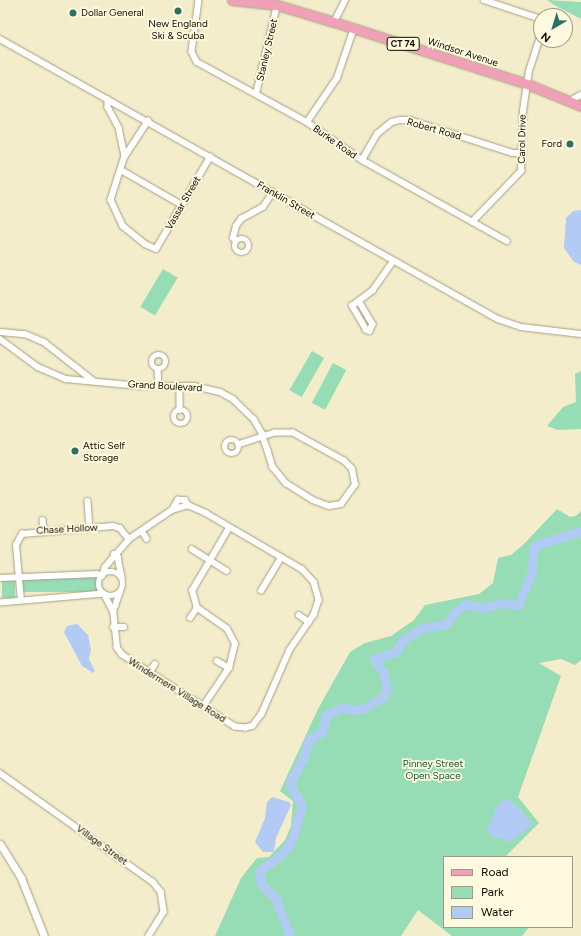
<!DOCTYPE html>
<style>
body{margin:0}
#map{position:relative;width:581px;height:936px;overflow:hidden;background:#f3edcb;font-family:Figtree,sans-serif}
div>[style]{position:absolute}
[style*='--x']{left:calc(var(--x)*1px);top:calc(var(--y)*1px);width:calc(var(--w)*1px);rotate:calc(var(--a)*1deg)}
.green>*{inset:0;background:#96dcb4;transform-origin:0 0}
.water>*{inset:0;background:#b1cbf5}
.river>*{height:9px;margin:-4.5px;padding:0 4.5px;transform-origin:4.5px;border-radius:4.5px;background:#b1cbf5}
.roads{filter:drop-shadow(0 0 1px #a6a081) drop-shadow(0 0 1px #a6a081)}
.minor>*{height:5.5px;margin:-2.75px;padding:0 2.75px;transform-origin:2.75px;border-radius:2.75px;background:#fff}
.minor>.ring{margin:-2.75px;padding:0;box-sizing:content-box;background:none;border:5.5px solid #fff;border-radius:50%}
.tertiary>*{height:7px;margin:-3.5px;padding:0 3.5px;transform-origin:3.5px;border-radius:3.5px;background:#fff}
.primary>*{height:9px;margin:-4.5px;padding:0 4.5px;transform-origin:4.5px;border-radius:4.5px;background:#f0a1b7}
.dots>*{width:11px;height:11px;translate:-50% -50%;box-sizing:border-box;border:2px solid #fffadf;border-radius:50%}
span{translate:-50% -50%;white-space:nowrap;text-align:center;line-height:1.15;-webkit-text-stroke:3.5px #fffadf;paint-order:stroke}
.shield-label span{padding:1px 3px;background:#fffadf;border:1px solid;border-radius:3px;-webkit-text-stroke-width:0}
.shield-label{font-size:9px;color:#0e0c03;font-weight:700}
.poi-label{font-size:10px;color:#0e0c03}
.left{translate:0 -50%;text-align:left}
.right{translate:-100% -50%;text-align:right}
.street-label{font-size:10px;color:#0e0c03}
.park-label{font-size:10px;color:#0f5436}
.legend{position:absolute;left:443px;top:856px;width:130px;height:72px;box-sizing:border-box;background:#fffadf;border:1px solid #9f9b87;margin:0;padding:5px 7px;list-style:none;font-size:12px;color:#0e0c03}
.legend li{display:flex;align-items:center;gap:8px;height:20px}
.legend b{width:20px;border:1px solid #9f9b87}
.north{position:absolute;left:533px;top:8px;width:40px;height:40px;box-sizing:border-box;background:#fffadf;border:1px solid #9f9b87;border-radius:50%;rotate:218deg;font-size:11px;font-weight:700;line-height:16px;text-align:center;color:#0e0c03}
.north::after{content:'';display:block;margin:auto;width:14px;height:18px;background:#2c7165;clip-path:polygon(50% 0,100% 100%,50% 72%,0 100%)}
</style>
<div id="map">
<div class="green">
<div style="clip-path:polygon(547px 0,581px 2px,581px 19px,556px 6px)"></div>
<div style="left:163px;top:269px;width:17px;height:44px;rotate:31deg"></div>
<div style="left:312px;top:351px;width:14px;height:45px;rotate:30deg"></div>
<div style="left:333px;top:363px;width:15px;height:45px;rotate:28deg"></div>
<div style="clip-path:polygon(581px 371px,581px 429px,558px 430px,547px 426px,563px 407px,576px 402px,575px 374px)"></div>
<div style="clip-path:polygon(557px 509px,570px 517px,576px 516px,581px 511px,581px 660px,575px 665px,561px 659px,539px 663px,561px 676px,518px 797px,539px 823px,505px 857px,444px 857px,444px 927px,529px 927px,522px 936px,452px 936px,418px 910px,401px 936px,215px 936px,241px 878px,257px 858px,269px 857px,285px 840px,291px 826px,293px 801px,280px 791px,318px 709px,350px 652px,365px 643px,391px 636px,414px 620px,425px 605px,479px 594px,493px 583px,498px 558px,511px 555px,524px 544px)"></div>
<div style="left:97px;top:576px;width:16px;height:75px;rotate:90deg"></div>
<div style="left:2px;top:581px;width:13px;height:17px"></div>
</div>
<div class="water">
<div style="clip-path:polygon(581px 210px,581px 265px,574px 262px,564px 248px,566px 218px,573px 211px)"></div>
<div style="clip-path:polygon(77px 624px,88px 635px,91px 650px,89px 659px,95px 671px,93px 673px,82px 666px,64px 632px,67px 626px)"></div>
<div style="clip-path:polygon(272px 797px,289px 802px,291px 805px,276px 838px,274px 852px,263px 852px,255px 842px,265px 818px,267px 802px)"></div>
<div style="clip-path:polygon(503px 800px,508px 800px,516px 805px,533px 824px,510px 842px,491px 835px,487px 830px,497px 806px)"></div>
</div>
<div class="river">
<div style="--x:290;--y:936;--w:41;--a:-111.5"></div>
<div style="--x:275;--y:898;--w:20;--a:-135"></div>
<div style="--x:261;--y:884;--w:13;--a:-99"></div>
<div style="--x:259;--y:871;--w:29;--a:-36"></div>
<div style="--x:282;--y:854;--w:17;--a:-54"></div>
<div style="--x:292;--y:840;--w:36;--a:-74"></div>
<div style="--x:302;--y:805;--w:21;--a:-121"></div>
<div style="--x:291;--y:787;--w:5;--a:-101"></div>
<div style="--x:290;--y:782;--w:26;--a:-61"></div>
<div style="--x:303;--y:759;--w:21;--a:-73"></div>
<div style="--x:309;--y:739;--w:15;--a:-28"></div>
<div style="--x:322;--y:732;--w:17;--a:-77"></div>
<div style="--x:326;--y:715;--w:19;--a:-25"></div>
<div style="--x:343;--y:707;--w:9;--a:18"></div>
<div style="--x:352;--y:710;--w:10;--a:-6"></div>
<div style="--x:362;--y:709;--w:23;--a:-29"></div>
<div style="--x:382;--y:698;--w:10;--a:-61"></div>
<div style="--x:387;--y:689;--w:17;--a:-103"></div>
<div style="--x:383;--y:672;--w:16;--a:-125"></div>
<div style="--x:374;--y:659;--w:23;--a:-18"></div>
<div style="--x:396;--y:652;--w:13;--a:-61"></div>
<div style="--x:402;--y:641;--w:22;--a:-34"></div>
<div style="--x:420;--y:629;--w:26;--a:-11"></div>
<div style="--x:446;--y:624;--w:16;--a:-52"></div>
<div style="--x:456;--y:611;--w:12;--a:-35"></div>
<div style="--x:466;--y:604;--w:18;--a:13"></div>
<div style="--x:484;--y:608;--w:19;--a:-16"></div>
<div style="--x:502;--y:603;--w:16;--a:7"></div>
<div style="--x:518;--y:605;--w:33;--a:-67"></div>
<div style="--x:531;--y:575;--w:29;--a:-84"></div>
<div style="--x:534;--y:546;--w:49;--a:-17.7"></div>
</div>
<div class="roads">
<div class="minor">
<div style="--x:199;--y:0;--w:52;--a:97.7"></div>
<div style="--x:192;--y:52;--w:11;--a:63"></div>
<div style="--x:197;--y:62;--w:125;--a:28.6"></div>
<div style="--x:307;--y:122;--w:67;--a:34.6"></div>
<div style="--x:362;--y:160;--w:166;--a:29.2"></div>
<div style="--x:484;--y:0;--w:60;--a:18.4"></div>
<div style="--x:334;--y:22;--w:25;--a:-63"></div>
<div style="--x:0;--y:39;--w:571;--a:29.35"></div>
<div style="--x:498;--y:319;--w:24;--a:19"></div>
<div style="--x:521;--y:327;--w:60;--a:6.7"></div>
<div style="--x:256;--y:94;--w:91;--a:-76.7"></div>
<div style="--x:108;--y:99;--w:8;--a:90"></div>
<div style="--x:108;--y:107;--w:24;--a:62"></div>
<div style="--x:119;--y:128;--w:29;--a:78"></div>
<div style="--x:125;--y:156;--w:46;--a:107.7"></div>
<div style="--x:111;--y:200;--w:29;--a:65"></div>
<div style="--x:123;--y:226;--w:28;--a:39"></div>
<div style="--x:145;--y:244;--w:12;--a:24"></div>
<div style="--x:156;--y:249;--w:107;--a:-59.6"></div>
<div style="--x:570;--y:101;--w:13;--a:-29"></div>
<div style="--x:307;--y:122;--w:53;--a:-55.7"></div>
<div style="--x:337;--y:78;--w:53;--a:-71.2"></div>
<div style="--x:125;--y:156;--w:42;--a:-56.7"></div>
<div style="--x:362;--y:160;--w:30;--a:-60"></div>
<div style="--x:377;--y:134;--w:19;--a:-39"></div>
<div style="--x:392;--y:122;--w:8;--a:-14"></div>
<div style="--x:400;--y:120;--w:10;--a:0"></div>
<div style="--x:410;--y:120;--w:108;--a:17.8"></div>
<div style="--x:513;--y:153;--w:10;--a:0"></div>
<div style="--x:121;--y:170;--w:70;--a:29.8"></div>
<div style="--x:472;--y:222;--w:71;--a:-46.1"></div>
<div style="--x:521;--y:171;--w:60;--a:-88.1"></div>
<div style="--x:523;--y:111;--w:40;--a:-81.5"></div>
<div style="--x:529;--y:71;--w:40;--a:-72"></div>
<div class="ring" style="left:235px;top:239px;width:8.5px;height:8.5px"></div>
<div style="--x:236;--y:241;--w:4;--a:-135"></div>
<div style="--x:233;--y:238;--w:12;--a:-76"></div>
<div style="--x:236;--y:226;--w:9;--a:-54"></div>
<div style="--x:241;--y:219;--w:25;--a:-29"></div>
<div style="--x:263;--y:207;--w:18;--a:-56"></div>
<div style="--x:359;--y:301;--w:27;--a:59"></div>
<div style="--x:373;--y:324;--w:8;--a:113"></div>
<div style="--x:370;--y:331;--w:4;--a:-166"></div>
<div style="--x:366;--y:330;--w:28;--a:-120"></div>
<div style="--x:352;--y:306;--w:26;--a:-37"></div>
<div style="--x:373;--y:290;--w:35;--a:-55"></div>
<div style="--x:0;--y:332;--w:25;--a:5"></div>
<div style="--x:25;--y:334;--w:21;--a:23"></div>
<div style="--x:44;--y:342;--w:63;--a:38"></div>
<div style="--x:0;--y:339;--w:47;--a:36.4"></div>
<div style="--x:38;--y:367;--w:30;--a:23"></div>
<div style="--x:66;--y:379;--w:74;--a:5.4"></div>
<div style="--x:140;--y:386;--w:54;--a:0"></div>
<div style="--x:194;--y:386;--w:27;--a:13"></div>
<div style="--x:220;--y:392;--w:15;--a:28"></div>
<div style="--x:233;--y:399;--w:29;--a:44"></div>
<div style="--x:254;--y:419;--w:16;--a:60"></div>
<div style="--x:262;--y:433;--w:4;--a:76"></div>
<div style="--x:263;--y:437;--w:15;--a:70"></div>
<div style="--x:268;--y:451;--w:17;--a:73"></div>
<div style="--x:273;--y:467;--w:21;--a:51"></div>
<div style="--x:286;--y:483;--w:32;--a:32"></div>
<div style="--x:313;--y:500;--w:17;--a:21"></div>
<div style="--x:329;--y:506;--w:12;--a:-9"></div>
<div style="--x:341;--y:504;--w:24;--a:-54"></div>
<div style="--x:355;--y:485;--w:16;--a:-101"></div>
<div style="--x:352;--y:469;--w:11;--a:-135"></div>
<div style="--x:344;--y:461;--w:58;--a:-151.2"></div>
<div style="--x:293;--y:433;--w:18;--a:180"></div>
<div style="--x:275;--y:433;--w:38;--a:162"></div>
<div class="ring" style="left:152px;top:355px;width:8.5px;height:8.5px"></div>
<div style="--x:158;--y:369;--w:17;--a:87"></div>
<div style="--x:180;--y:386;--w:24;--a:90"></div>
<div class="ring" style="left:174px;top:410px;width:8.5px;height:8.5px"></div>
<div class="ring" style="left:225px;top:440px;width:8.5px;height:8.5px"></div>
<div style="--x:88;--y:501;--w:27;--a:86"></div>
<div style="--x:172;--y:510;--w:12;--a:-59"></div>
<div style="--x:178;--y:500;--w:7;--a:0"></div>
<div style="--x:185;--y:500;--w:6;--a:59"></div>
<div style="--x:43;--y:520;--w:11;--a:85"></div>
<div style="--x:142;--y:531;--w:9;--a:58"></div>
<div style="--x:192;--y:549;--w:41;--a:32.2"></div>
<div style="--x:114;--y:554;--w:5;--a:37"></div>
<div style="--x:118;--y:557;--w:21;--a:79"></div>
<div class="ring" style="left:99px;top:572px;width:18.5px;height:18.5px"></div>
<div style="--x:0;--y:578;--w:97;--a:-2.4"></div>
<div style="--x:97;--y:574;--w:5;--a:22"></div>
<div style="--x:102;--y:576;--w:9;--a:-72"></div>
<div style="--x:105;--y:567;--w:37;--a:-49"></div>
<div style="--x:129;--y:539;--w:52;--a:-34"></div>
<div style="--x:172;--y:510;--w:17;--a:-17"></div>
<div style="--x:188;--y:505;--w:20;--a:24"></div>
<div style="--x:206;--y:513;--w:111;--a:30.3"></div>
<div style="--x:302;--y:569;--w:18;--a:47"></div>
<div style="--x:314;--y:582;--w:19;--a:74"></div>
<div style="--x:319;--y:600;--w:16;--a:108"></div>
<div style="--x:314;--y:615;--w:42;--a:124.4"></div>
<div style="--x:290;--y:650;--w:70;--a:113.6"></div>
<div style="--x:262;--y:714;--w:15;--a:127"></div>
<div style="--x:253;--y:726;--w:7;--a:164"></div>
<div style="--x:246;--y:728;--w:11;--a:-175"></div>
<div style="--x:235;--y:727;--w:134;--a:-147.5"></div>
<div style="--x:122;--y:655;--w:9;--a:-126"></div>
<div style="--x:117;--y:648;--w:36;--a:-96"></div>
<div style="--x:113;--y:612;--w:20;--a:-117"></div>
<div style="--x:104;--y:594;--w:104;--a:175.1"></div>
<div style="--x:261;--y:591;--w:39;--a:-59"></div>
<div style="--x:21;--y:601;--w:56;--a:-95.1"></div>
<div style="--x:16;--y:545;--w:13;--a:-61"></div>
<div style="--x:22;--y:534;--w:91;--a:-5"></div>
<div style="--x:113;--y:526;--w:7;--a:16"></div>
<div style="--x:120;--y:528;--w:14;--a:51"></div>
<div style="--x:113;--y:612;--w:21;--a:-71"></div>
<div style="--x:299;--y:615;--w:12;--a:35"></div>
<div style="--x:190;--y:618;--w:12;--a:-55"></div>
<div style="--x:113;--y:627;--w:11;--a:0"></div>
<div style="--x:217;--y:661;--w:14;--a:30"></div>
<div style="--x:150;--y:672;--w:9;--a:-58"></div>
<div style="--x:204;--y:705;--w:45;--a:-56"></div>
<div style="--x:229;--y:668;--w:25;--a:-76"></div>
<div style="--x:235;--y:644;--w:17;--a:-118"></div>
<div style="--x:227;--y:629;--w:37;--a:-145"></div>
<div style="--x:197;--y:608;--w:18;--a:-106"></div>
<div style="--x:192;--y:591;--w:73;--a:-59.6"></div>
<div style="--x:0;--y:773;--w:188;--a:35.5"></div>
<div style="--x:153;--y:882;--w:13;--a:51"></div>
<div style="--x:161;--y:892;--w:20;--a:81"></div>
<div style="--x:164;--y:912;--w:28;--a:122"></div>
</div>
<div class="tertiary">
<div style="--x:0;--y:844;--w:40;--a:58"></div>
<div style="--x:21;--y:878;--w:62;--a:68.4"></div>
</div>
<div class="primary">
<div style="--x:232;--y:0;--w:45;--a:6.3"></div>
<div style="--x:277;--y:5;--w:59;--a:16.6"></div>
<div style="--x:334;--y:22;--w:203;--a:17.8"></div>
<div style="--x:527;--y:84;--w:58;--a:22.2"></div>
</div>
</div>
<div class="dots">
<div style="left:178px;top:11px;background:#2c7165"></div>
<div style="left:73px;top:13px;background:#2c7165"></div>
<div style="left:570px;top:144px;background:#2c7165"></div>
<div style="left:75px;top:451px;background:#2c7165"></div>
</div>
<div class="shield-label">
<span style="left:403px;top:44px">CT 74</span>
</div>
<div class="poi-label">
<span class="left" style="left:81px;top:13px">Dollar General</span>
<span style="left:178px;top:29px">New England<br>Ski &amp; Scuba</span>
<span class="right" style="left:562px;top:144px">Ford</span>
<span class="left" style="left:83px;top:451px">Attic Self<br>Storage</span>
</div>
<div class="street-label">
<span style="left:267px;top:50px;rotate:-77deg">Stanley Street</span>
<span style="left:463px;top:52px;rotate:18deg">Windsor Avenue</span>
<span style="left:434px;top:129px;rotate:16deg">Robert Road</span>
<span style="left:522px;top:139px;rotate:-89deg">Carol Drive</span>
<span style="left:335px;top:142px;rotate:35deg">Burke Road</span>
<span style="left:286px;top:200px;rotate:30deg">Franklin Street</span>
<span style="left:183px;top:203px;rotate:-60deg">Vassar Street</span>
<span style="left:165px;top:386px;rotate:3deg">Grand Boulevard</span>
<span style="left:67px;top:529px;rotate:-3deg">Chase Hollow</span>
<span style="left:177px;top:690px;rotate:32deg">Windermere Village Road</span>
<span style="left:102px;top:845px;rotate:36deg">Village Street</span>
</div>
<div class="park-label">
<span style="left:433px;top:769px">Pinney Street<br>Open Space</span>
</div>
<ul class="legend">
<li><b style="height:5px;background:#f0a1b7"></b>Road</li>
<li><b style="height:11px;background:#96dcb4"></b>Park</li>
<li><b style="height:11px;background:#b1cbf5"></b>Water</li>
</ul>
<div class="north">N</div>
</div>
